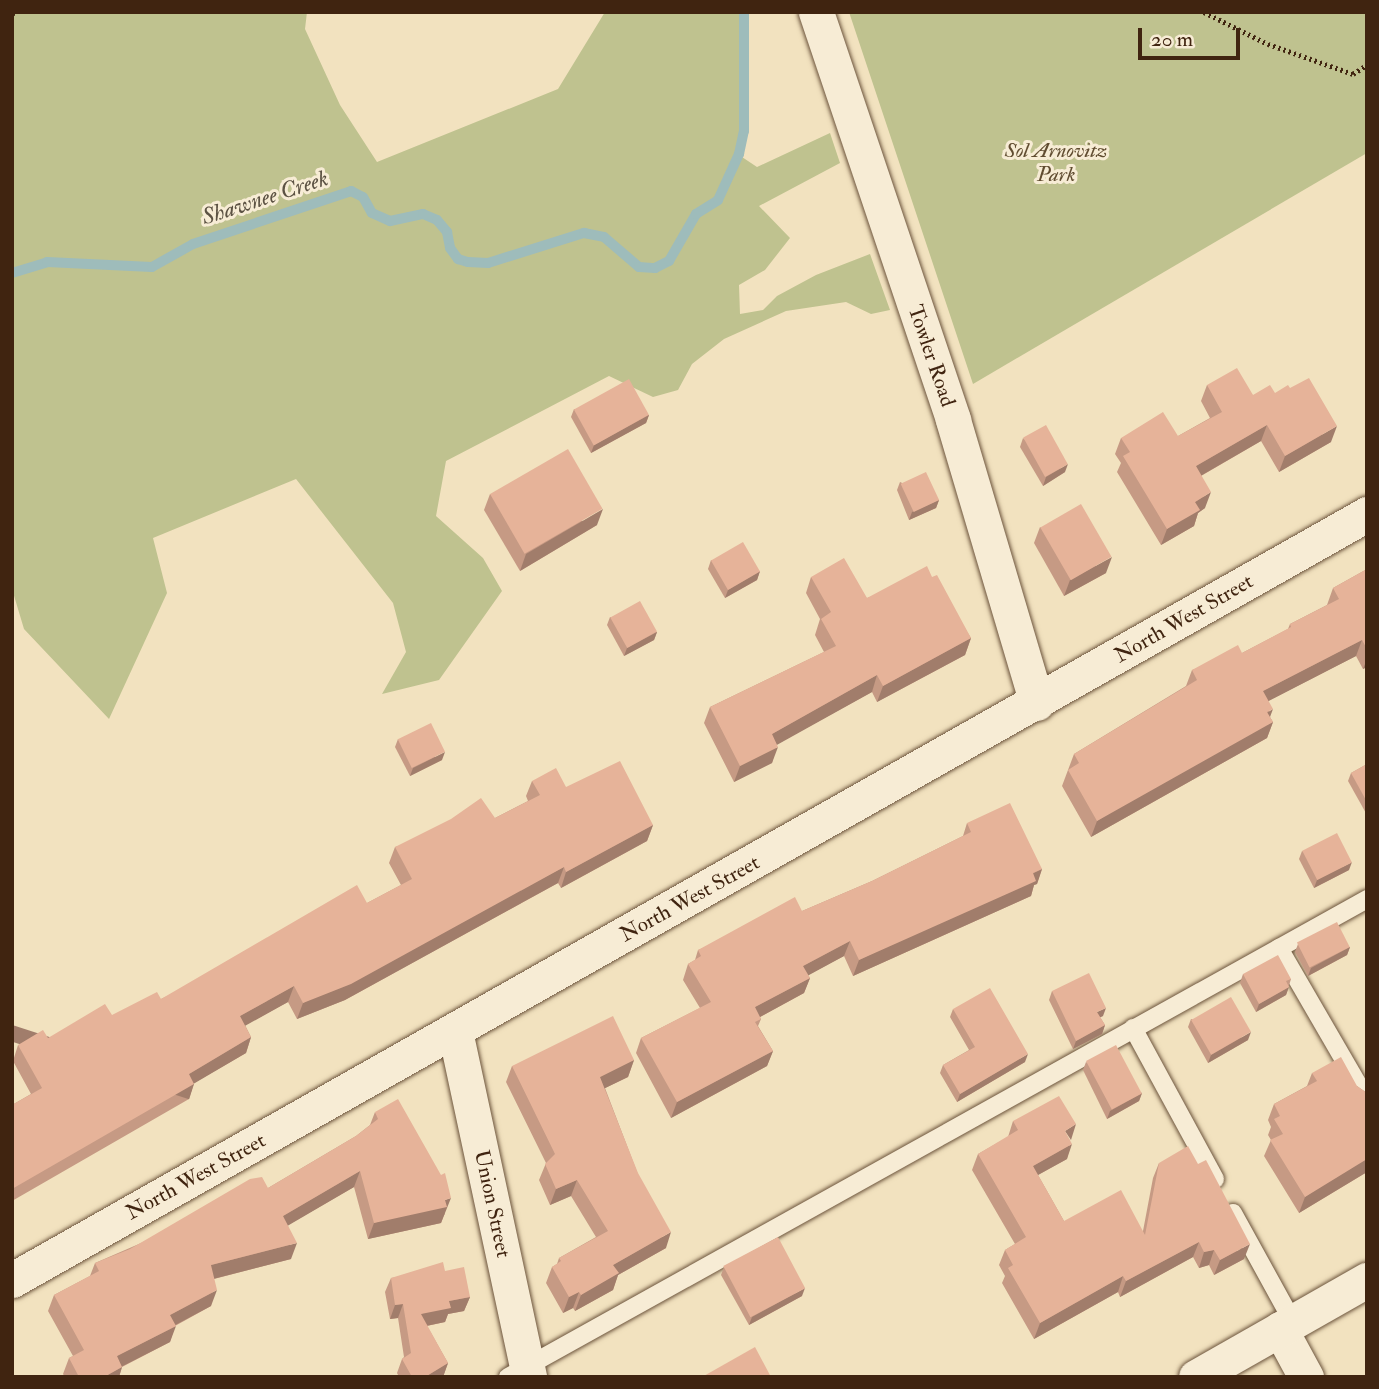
<!DOCTYPE html>
<style>
body{margin:0}
#map{position:relative;width:1379px;height:1389px;overflow:hidden;background:#f2e2bf;font-family:"IM FELL Double Pica",serif}
div>[style]{position:absolute}
[style*='--x']{left:calc(var(--x)*1px);top:calc(var(--y)*1px);width:calc(var(--w)*1px);rotate:calc(var(--a)*1deg)}
.green>*{inset:0;background:#bfc28f}
.stream>*{height:10px;margin:-5px;padding:0 5px;transform-origin:5px;border-radius:5px;background:#9ebcbb}
.path>*{height:4.5px;margin-top:-2.25px;transform-origin:0;background:repeating-linear-gradient(90deg,#402410 0 2px,transparent 0 5.5px)}
.roads{filter:drop-shadow(0 0 2px #6c543c) drop-shadow(0 0 2px #6c543c)}
.lane>*{height:18px;margin:-9px;padding:0 9px;transform-origin:9px;border-radius:9px;background:#f7ecd5}
.street>*{height:35px;margin:-17.5px;padding:0 17.5px;transform-origin:17.5px;border-radius:17.5px;background:#f7ecd5}
.wall>*{inset:0;background:#c69a84}
.shaded-wall>*{inset:0;background:#a17d6b;transform-origin:0 0}
.building>*{inset:0;background:#e6b399;transform-origin:0 0}
span{translate:-50% -50%;white-space:nowrap;text-align:center;line-height:1.15;-webkit-text-stroke:6px #f7ecd5;paint-order:stroke}
.park-label{font-size:21px;color:#604c30;font-style:italic}
.street-label{font-size:21px;color:#402410}
.water-label{font-size:23px;color:#5c5243;font-style:italic}
.frame{position:absolute;inset:0;border:14px solid #402410;pointer-events:none}
.scale{position:absolute;left:1138px;top:28px;width:102px;height:32px;box-sizing:border-box;border:4px solid #402410;border-top:0;padding-left:9px;font-size:21px;line-height:24px;white-space:nowrap;color:#402410;-webkit-text-stroke:5px #f7ecd5;paint-order:stroke}
</style>
<div id="map">
<div class="green">
<div style="clip-path:polygon(12px 12px,307px 12px,305px 29px,340px 105px,377px 162px,558px 89px,605px 12px,744px 12px,744px 131px,739px 155px,757px 167px,830px 133px,840px 163px,759px 206px,790px 238px,765px 270px,739px 285px,740px 314px,763px 310px,777px 296px,816px 275px,870px 254px,890px 310px,871px 314px,846px 302px,786px 311px,724px 339px,692px 364px,678px 390px,653px 397px,609px 376px,446px 461px,436px 516px,483px 558px,502px 591px,439px 680px,382px 694px,406px 652px,393px 603px,296px 479px,153px 538px,167px 593px,109px 719px,24px 629px,12px 589px)"></div>
<div style="clip-path:polygon(849px 12px,1367px 12px,1367px 153px,973px 384px)"></div>
</div>
<div class="stream">
<div style="--x:12;--y:273;--w:37;--a:-17"></div>
<div style="--x:47;--y:262;--w:105;--a:2.7"></div>
<div style="--x:152;--y:267;--w:47;--a:-29.3"></div>
<div style="--x:193;--y:244;--w:167;--a:-18.5"></div>
<div style="--x:351;--y:191;--w:13;--a:27"></div>
<div style="--x:363;--y:197;--w:18;--a:61"></div>
<div style="--x:372;--y:213;--w:20;--a:24"></div>
<div style="--x:390;--y:221;--w:34;--a:-12"></div>
<div style="--x:423;--y:214;--w:15;--a:23"></div>
<div style="--x:437;--y:220;--w:16;--a:50"></div>
<div style="--x:447;--y:232;--w:16;--a:79"></div>
<div style="--x:450;--y:248;--w:14;--a:54"></div>
<div style="--x:458;--y:259;--w:10;--a:17"></div>
<div style="--x:468;--y:262;--w:20;--a:3"></div>
<div style="--x:488;--y:263;--w:101;--a:-17.4"></div>
<div style="--x:584;--y:233;--w:20;--a:11"></div>
<div style="--x:604;--y:237;--w:46;--a:40.6"></div>
<div style="--x:639;--y:267;--w:16;--a:4"></div>
<div style="--x:655;--y:268;--w:16;--a:-27"></div>
<div style="--x:669;--y:261;--w:54;--a:-60.1"></div>
<div style="--x:696;--y:214;--w:26;--a:-32"></div>
<div style="--x:718;--y:200;--w:51;--a:-65.5"></div>
<div style="--x:739;--y:154;--w:24;--a:-78"></div>
<div style="--x:744;--y:131;--w:119;--a:-90"></div>
</div>
<div class="path">
<div style="--x:1204;--y:12;--w:72;--a:26.6"></div>
<div style="--x:1268;--y:44;--w:90;--a:19.4"></div>
<div style="--x:1353;--y:74;--w:17;--a:-33"></div>
<div style="--x:12;--y:14;--w:4;--a:-34"></div>
</div>
<div class="roads">
<div class="lane">
<div style="--x:1279;--y:948;--w:176;--a:59.9"></div>
<div style="--x:1133;--y:1028;--w:172;--a:61.5"></div>
<div style="--x:1233;--y:1213;--w:124;--a:61.2"></div>
<div style="--x:508;--y:1377;--w:983;--a:-29.09"></div>
</div>
<div class="street">
<div style="--x:816;--y:12;--w:430;--a:71.4"></div>
<div style="--x:953;--y:420;--w:295;--a:73.5"></div>
<div style="--x:455;--y:1031;--w:354;--a:77.9"></div>
<div style="--x:12;--y:1280;--w:1557;--a:-29.48"></div>
<div style="--x:1280;--y:1329;--w:55;--a:61.6"></div>
<div style="--x:1196;--y:1377;--w:197;--a:-29.6"></div>
</div>
</div>
<div class="wall">
<div style="clip-path:polygon(1207px 385px,1253px 395px,1275px 393px,1331px 442px,1279px 472px,1261px 441px,1201px 476px,1205px 508px,1198px 513px,1194px 526px,1161px 545px,1117px 472px,1121px 463px,1115px 454px,1121px 438px,1178px 436px,1210px 418px,1201px 401px)"></div>
<div style="clip-path:polygon(574px 409px,649px 415px,646px 423px,591px 453px,571px 417px)"></div>
<div style="clip-path:polygon(1023px 438px,1065px 472px,1043px 486px,1020px 447px)"></div>
<div style="clip-path:polygon(900px 482px,939px 500px,936px 508px,909px 520px,897px 490px)"></div>
<div style="clip-path:polygon(490px 494px,597px 525px,520px 571px,484px 510px)"></div>
<div style="clip-path:polygon(1040px 527px,1106px 573px,1064px 596px,1034px 543px)"></div>
<div style="clip-path:polygon(711px 560px,760px 571px,757px 580px,725px 598px,708px 569px)"></div>
<div style="clip-path:polygon(1367px 569px,1367px 667px,1363px 669px,1356px 656px,1268px 701px,1270px 717px,1273px 722px,1267px 738px,1091px 837px,1062px 786px,1074px 754px,1186px 686px,1192px 670px,1242px 653px,1288px 629px,1290px 624px,1327px 605px,1333px 588px)"></div>
<div style="clip-path:polygon(811px 577px,867px 598px,932px 577px,971px 638px,965px 655px,877px 702px,872px 692px,777px 744px,772px 763px,734px 782px,704px 723px,710px 707px,824px 652px,815px 635px,820px 619px,806px 593px)"></div>
<div style="clip-path:polygon(610px 617px,657px 632px,654px 640px,624px 656px,607px 625px)"></div>
<div style="clip-path:polygon(398px 739px,442px 760px,410px 776px,395px 747px)"></div>
<div style="clip-path:polygon(1367px 764px,1367px 815px,1348px 781px,1351px 773px)"></div>
<div style="clip-path:polygon(532px 781px,566px 787px,653px 825px,647px 841px,561px 888px,558px 883px,345px 1000px,297px 1019px,288px 1002px,245px 1025px,251px 1037px,246px 1053px,194px 1083px,189px 1099px,12px 1201px,12px 1105px,31px 1094px,13px 1061px,18px 1045px,48px 1038px,161px 999px,367px 903px,401px 885px,389px 863px,395px 847px,495px 818px,528px 801px,526px 796px)"></div>
<div style="clip-path:polygon(967px 823px,1042px 869px,1037px 884px,1034px 885px,1031px 896px,853px 976px,844px 956px,808px 975px,810px 978px,804px 993px,760px 1017px,761px 1019px,758px 1026px,773px 1051px,767px 1066px,671px 1118px,636px 1053px,641px 1038px,700px 1008px,683px 980px,688px 964px,695px 960px,698px 950px,802px 911px,872px 881px,963px 836px)"></div>
<div style="clip-path:polygon(1302px 851px,1349px 870px,1314px 888px,1299px 859px)"></div>
<div style="clip-path:polygon(1298px 944px,1350px 947px,1347px 955px,1308px 976px,1295px 952px)"></div>
<div style="clip-path:polygon(1243px 974px,1291px 979px,1286px 995px,1256px 1012px,1240px 983px)"></div>
<div style="clip-path:polygon(1052px 991px,1103px 1016px,1100px 1017px,1105px 1025px,1102px 1034px,1073px 1049px,1049px 1000px)"></div>
<div style="clip-path:polygon(953px 1009px,1025px 1062px,957px 1102px,940px 1073px,943px 1065px,969px 1050px,950px 1017px)"></div>
<div style="clip-path:polygon(1191px 1019px,1248px 1040px,1208px 1063px,1188px 1027px)"></div>
<div style="clip-path:polygon(634px 1060px,628px 1077px,605px 1088px,666px 1248px,618px 1275px,613px 1290px,575px 1311px,573px 1308px,563px 1313px,546px 1283px,552px 1267px,557px 1264px,559px 1258px,596px 1237px,571px 1196px,550px 1205px,539px 1180px,546px 1163px,506px 1082px,512px 1066px)"></div>
<div style="clip-path:polygon(1086px 1062px,1142px 1093px,1139px 1101px,1107px 1119px,1083px 1070px)"></div>
<div style="clip-path:polygon(1312px 1073px,1357px 1086px,1367px 1093px,1367px 1172px,1299px 1213px,1264px 1156px,1271px 1140px,1268px 1135px,1271px 1127px,1268px 1120px,1274px 1104px,1307px 1086px)"></div>
<div style="clip-path:polygon(375px 1112px,445px 1214px,444px 1215px,441px 1223px,368px 1239px,354px 1187px,288px 1225px,291px 1259px,214px 1279px,211px 1306px,175px 1326px,170px 1342px,122px 1367px,119px 1377px,65px 1377px,63px 1374px,69px 1358px,73px 1356px,48px 1311px,54px 1295px,90px 1276px,95px 1263px,268px 1188px,356px 1136px,370px 1125px)"></div>
<div style="clip-path:polygon(1013px 1121px,1070px 1140px,1067px 1159px,1038px 1175px,1064px 1221px,1143px 1231px,1153px 1178px,1159px 1163px,1244px 1259px,1214px 1275px,1209px 1265px,1199px 1268px,1193px 1257px,1120px 1297px,1118px 1292px,1034px 1339px,1002px 1283px,1005px 1276px,999px 1265px,1005px 1250px,1015px 1244px,972px 1170px,978px 1154px,1008px 1137px)"></div>
<div style="clip-path:polygon(724px 1267px,802px 1296px,749px 1325px,721px 1275px)"></div>
<div style="clip-path:polygon(445px 1271px,470px 1297px,464px 1311px,448px 1314px,445px 1322px,427px 1326px,448px 1363px,443px 1377px,399px 1377px,397px 1373px,402px 1359px,404px 1357px,398px 1318px,390px 1319px,385px 1292px,391px 1278px)"></div>
</div>
<div class="shaded-wall">
<div style="clip-path:polygon(649px 415px,646px 423px,591px 453px,594px 445px)"></div>
<div style="clip-path:polygon(1267px 425px,1261px 441px,1190px 482px,1196px 466px)"></div>
<div style="clip-path:polygon(1337px 426px,1331px 442px,1279px 472px,1285px 456px)"></div>
<div style="clip-path:polygon(1068px 464px,1065px 472px,1043px 486px,1046px 477px)"></div>
<div style="clip-path:polygon(1211px 492px,1205px 508px,1198px 513px,1194px 526px,1161px 545px,1167px 529px,1195px 502px)"></div>
<div style="clip-path:polygon(939px 500px,936px 508px,909px 520px,912px 512px)"></div>
<div style="clip-path:polygon(603px 509px,597px 525px,520px 571px,526px 554px)"></div>
<div style="clip-path:polygon(1112px 557px,1106px 573px,1064px 596px,1070px 580px)"></div>
<div style="clip-path:polygon(760px 571px,757px 580px,725px 598px,728px 590px)"></div>
<div style="clip-path:polygon(657px 632px,654px 640px,624px 656px,627px 648px)"></div>
<div style="clip-path:polygon(971px 638px,965px 655px,877px 702px,883px 686px)"></div>
<div style="clip-path:polygon(1362px 640px,1356px 656px,1257px 707px,1263px 691px)"></div>
<div style="clip-path:polygon(1367px 659px,1367px 667px,1363px 669px)"></div>
<div style="clip-path:polygon(877px 675px,872px 692px,766px 751px,772px 734px)"></div>
<div style="clip-path:polygon(1273px 709px,1267px 725px,1273px 722px,1267px 738px,1091px 837px,1097px 821px)"></div>
<div style="clip-path:polygon(778px 747px,772px 763px,734px 782px,740px 766px)"></div>
<div style="clip-path:polygon(445px 752px,442px 760px,410px 776px,413px 768px)"></div>
<div style="clip-path:polygon(653px 825px,647px 841px,561px 888px,566px 872px)"></div>
<div style="clip-path:polygon(1352px 862px,1349px 870px,1314px 888px,1317px 880px)"></div>
<div style="clip-path:polygon(564px 867px,558px 883px,345px 1000px,297px 1019px,303px 1003px)"></div>
<div style="clip-path:polygon(1042px 869px,1037px 884px,1034px 885px,1031px 896px,853px 976px,859px 960px)"></div>
<div style="clip-path:polygon(850px 941px,844px 956px,798px 981px,803px 966px)"></div>
<div style="clip-path:polygon(1350px 947px,1347px 955px,1308px 976px,1311px 968px)"></div>
<div style="clip-path:polygon(810px 978px,804px 993px,749px 1023px,755px 1007px)"></div>
<div style="clip-path:polygon(294px 986px,288px 1002px,234px 1032px,240px 1016px)"></div>
<div style="clip-path:polygon(1289px 987px,1286px 995px,1256px 1012px,1259px 1004px)"></div>
<div style="clip-path:polygon(1106px 1008px,1103px 1016px,1094px 1020px,1097px 1012px)"></div>
<div style="clip-path:polygon(1105px 1025px,1102px 1034px,1073px 1049px,1076px 1041px)"></div>
<div style="clip-path:polygon(1251px 1032px,1248px 1040px,1208px 1063px,1211px 1055px)"></div>
<div style="clip-path:polygon(251px 1037px,246px 1053px,183px 1090px,189px 1074px)"></div>
<div style="clip-path:polygon(773px 1051px,767px 1066px,671px 1118px,677px 1102px)"></div>
<div style="clip-path:polygon(1028px 1054px,1025px 1062px,957px 1102px,960px 1094px)"></div>
<div style="clip-path:polygon(634px 1060px,628px 1077px,595px 1093px,600px 1077px)"></div>
<div style="left:194px;top:1084px;width:16px;height:210px;rotate:108deg"></div>
<div style="clip-path:polygon(1142px 1093px,1139px 1101px,1107px 1119px,1110px 1111px)"></div>
<div style="clip-path:polygon(1076px 1124px,1071px 1140px,1065px 1131px)"></div>
<div style="clip-path:polygon(1072px 1144px,1067px 1159px,1027px 1181px,1033px 1166px)"></div>
<div style="clip-path:polygon(1367px 1154px,1367px 1172px,1299px 1213px,1305px 1197px)"></div>
<div style="clip-path:polygon(360px 1171px,354px 1187px,277px 1232px,283px 1216px)"></div>
<div style="clip-path:polygon(577px 1180px,571px 1196px,550px 1205px,556px 1189px)"></div>
<div style="clip-path:polygon(451px 1198px,441px 1223px,368px 1239px,374px 1223px)"></div>
<div style="clip-path:polygon(671px 1232px,666px 1248px,618px 1275px,613px 1290px,575px 1311px,581px 1295px,613px 1265px)"></div>
<div style="clip-path:polygon(1199px 1242px,1193px 1257px,1120px 1297px,1126px 1281px)"></div>
<div style="clip-path:polygon(297px 1243px,291px 1259px,205px 1281px,211px 1265px)"></div>
<div style="clip-path:polygon(1250px 1244px,1244px 1259px,1214px 1275px,1220px 1260px)"></div>
<div style="clip-path:polygon(1214px 1250px,1209px 1265px,1199px 1268px,1204px 1252px)"></div>
<div style="clip-path:polygon(1123px 1276px,1118px 1292px,1034px 1339px,1040px 1323px)"></div>
<div style="clip-path:polygon(805px 1288px,802px 1296px,749px 1325px,752px 1317px)"></div>
<div style="clip-path:polygon(217px 1290px,211px 1306px,164px 1331px,170px 1315px)"></div>
<div style="clip-path:polygon(579px 1292px,573px 1308px,563px 1313px,569px 1297px)"></div>
<div style="clip-path:polygon(470px 1297px,464px 1311px,448px 1314px,445px 1322px,416px 1328px,421px 1314px,449px 1301px)"></div>
<div style="clip-path:polygon(403px 1304px,398px 1318px,390px 1319px,395px 1305px)"></div>
<div style="clip-path:polygon(176px 1326px,170px 1342px,111px 1372px,117px 1356px)"></div>
<div style="clip-path:polygon(448px 1363px,443px 1377px,425px 1377px)"></div>
<div style="clip-path:polygon(122px 1367px,119px 1377px,104px 1377px)"></div>
</div>
<div class="building">
<div style="clip-path:polygon(1237px 368px,1253px 395px,1270px 385px,1275px 393px,1288px 385px,1290px 388px,1309px 378px,1337px 426px,1285px 456px,1267px 425px,1196px 466px,1211px 492px,1195px 502px,1200px 510px,1167px 529px,1123px 456px,1130px 452px,1121px 438px,1163px 412px,1178px 436px,1222px 412px,1207px 385px)"></div>
<div style="left:629px;top:379px;width:41px;height:63px;rotate:61deg"></div>
<div style="left:1046px;top:425px;width:45px;height:26px;rotate:61deg"></div>
<div style="left:568px;top:449px;width:69px;height:90px;rotate:60deg"></div>
<div style="left:926px;top:472px;width:31px;height:28px;rotate:65deg"></div>
<div style="left:1081px;top:504px;width:61px;height:47px;rotate:60deg"></div>
<div style="left:743px;top:542px;width:34px;height:37px;rotate:60deg"></div>
<div style="clip-path:polygon(844px 558px,867px 598px,927px 566px,932px 577px,937px 575px,971px 638px,883px 686px,877px 675px,772px 734px,778px 747px,740px 766px,710px 707px,836px 646px,821px 619px,831px 612px,811px 577px)"></div>
<div style="clip-path:polygon(1367px 569px,1367px 649px,1362px 640px,1263px 691px,1273px 709px,1267px 712px,1273px 722px,1097px 821px,1068px 770px,1079px 763px,1074px 754px,1197px 680px,1192px 670px,1238px 645px,1242px 653px,1291px 627px,1290px 624px,1339px 599px,1333px 588px)"></div>
<div style="left:640px;top:601px;width:35px;height:34px;rotate:61deg"></div>
<div style="left:431px;top:723px;width:32px;height:37px;rotate:64deg"></div>
<div style="clip-path:polygon(620px 761px,653px 825px,566px 872px,564px 867px,351px 984px,303px 1003px,294px 986px,240px 1016px,251px 1037px,189px 1074px,194px 1084px,12px 1189px,12px 1105px,42px 1088px,18px 1045px,43px 1030px,48px 1038px,105px 1004px,112px 1015px,157px 992px,161px 999px,357px 885px,367px 903px,412px 879px,395px 847px,451px 819px,481px 798px,495px 818px,540px 795px,532px 781px,556px 768px,566px 787px)"></div>
<div style="clip-path:polygon(1367px 764px,1367px 802px,1351px 773px)"></div>
<div style="clip-path:polygon(1010px 803px,1042px 869px,1033px 873px,1036px 881px,859px 960px,850px 941px,803px 966px,810px 978px,755px 1007px,761px 1019px,755px 1022px,773px 1051px,677px 1102px,641px 1038px,711px 1002px,688px 964px,701px 956px,698px 950px,795px 897px,802px 911px,872px 881px,971px 832px,967px 823px)"></div>
<div style="left:1337px;top:833px;width:33px;height:39px;rotate:63deg"></div>
<div style="left:1337px;top:922px;width:28px;height:45px;rotate:63deg"></div>
<div style="clip-path:polygon(1278px 955px,1291px 979px,1286px 981px,1289px 987px,1259px 1004px,1243px 974px)"></div>
<div style="clip-path:polygon(1089px 973px,1106px 1008px,1097px 1012px,1105px 1025px,1076px 1041px,1052px 991px)"></div>
<div style="clip-path:polygon(990px 988px,1028px 1054px,960px 1094px,943px 1065px,975px 1047px,953px 1009px)"></div>
<div style="left:1231px;top:997px;width:40px;height:46px;rotate:60deg"></div>
<div style="clip-path:polygon(613px 1016px,634px 1060px,600px 1077px,638px 1173px,671px 1232px,613px 1265px,619px 1273px,581px 1295px,579px 1292px,569px 1297px,552px 1267px,561px 1261px,559px 1258px,608px 1231px,577px 1180px,556px 1189px,545px 1164px,555px 1154px,512px 1066px)"></div>
<div style="left:1116px;top:1045px;width:55px;height:34px;rotate:62deg"></div>
<div style="clip-path:polygon(1341px 1057px,1357px 1086px,1367px 1093px,1367px 1159px,1305px 1197px,1270px 1140px,1283px 1134px,1274px 1119px,1280px 1116px,1274px 1104px,1317px 1081px,1312px 1073px)"></div>
<div style="clip-path:polygon(1059px 1096px,1076px 1124px,1065px 1131px,1072px 1144px,1033px 1166px,1064px 1221px,1121px 1190px,1145px 1235px,1159px 1163px,1188px 1146px,1198px 1164px,1206px 1160px,1250px 1244px,1220px 1260px,1214px 1250px,1204px 1252px,1199px 1242px,1126px 1281px,1123px 1276px,1040px 1323px,1008px 1268px,1013px 1265px,1005px 1250px,1026px 1237px,978px 1154px,1018px 1130px,1013px 1121px)"></div>
<div style="clip-path:polygon(398px 1099px,441px 1175px,445px 1173px,451px 1198px,445px 1200px,447px 1207px,374px 1223px,360px 1171px,283px 1216px,297px 1243px,211px 1265px,217px 1290px,170px 1315px,176px 1326px,117px 1356px,122px 1367px,104px 1377px,79px 1377px,69px 1358px,84px 1350px,54px 1295px,99px 1271px,95px 1263px,130px 1249px,250px 1179px,262px 1177px,268px 1188px,356px 1136px,378px 1119px,375px 1112px)"></div>
<div style="left:778px;top:1237px;width:58px;height:62px;rotate:62deg"></div>
<div style="clip-path:polygon(443px 1262px,445px 1271px,464px 1267px,470px 1297px,449px 1301px,451px 1308px,421px 1314px,448px 1363px,425px 1377px,412px 1377px,402px 1359px,411px 1353px,403px 1304px,395px 1305px,391px 1278px)"></div>
<div style="clip-path:polygon(755px 1347px,771px 1377px,702px 1377px)"></div>
</div>
<div class="park-label">
<span style="left:1056px;top:163px">Sol Arnovitz<br>Park</span>
</div>
<div class="street-label">
<span style="left:931px;top:356px;rotate:71deg">Towler Road</span>
<span style="left:1184px;top:619px;rotate:-30deg">North West Street</span>
<span style="left:690px;top:899px;rotate:-29deg">North West Street</span>
<span style="left:196px;top:1177px;rotate:-29deg">North West Street</span>
<span style="left:492px;top:1204px;rotate:78deg">Union Street</span>
</div>
<div class="water-label">
<span style="left:265px;top:198px;rotate:-18deg">Shawnee Creek</span>
</div>
<div class="frame"></div>
<div class="scale">20 m</div>
</div>
